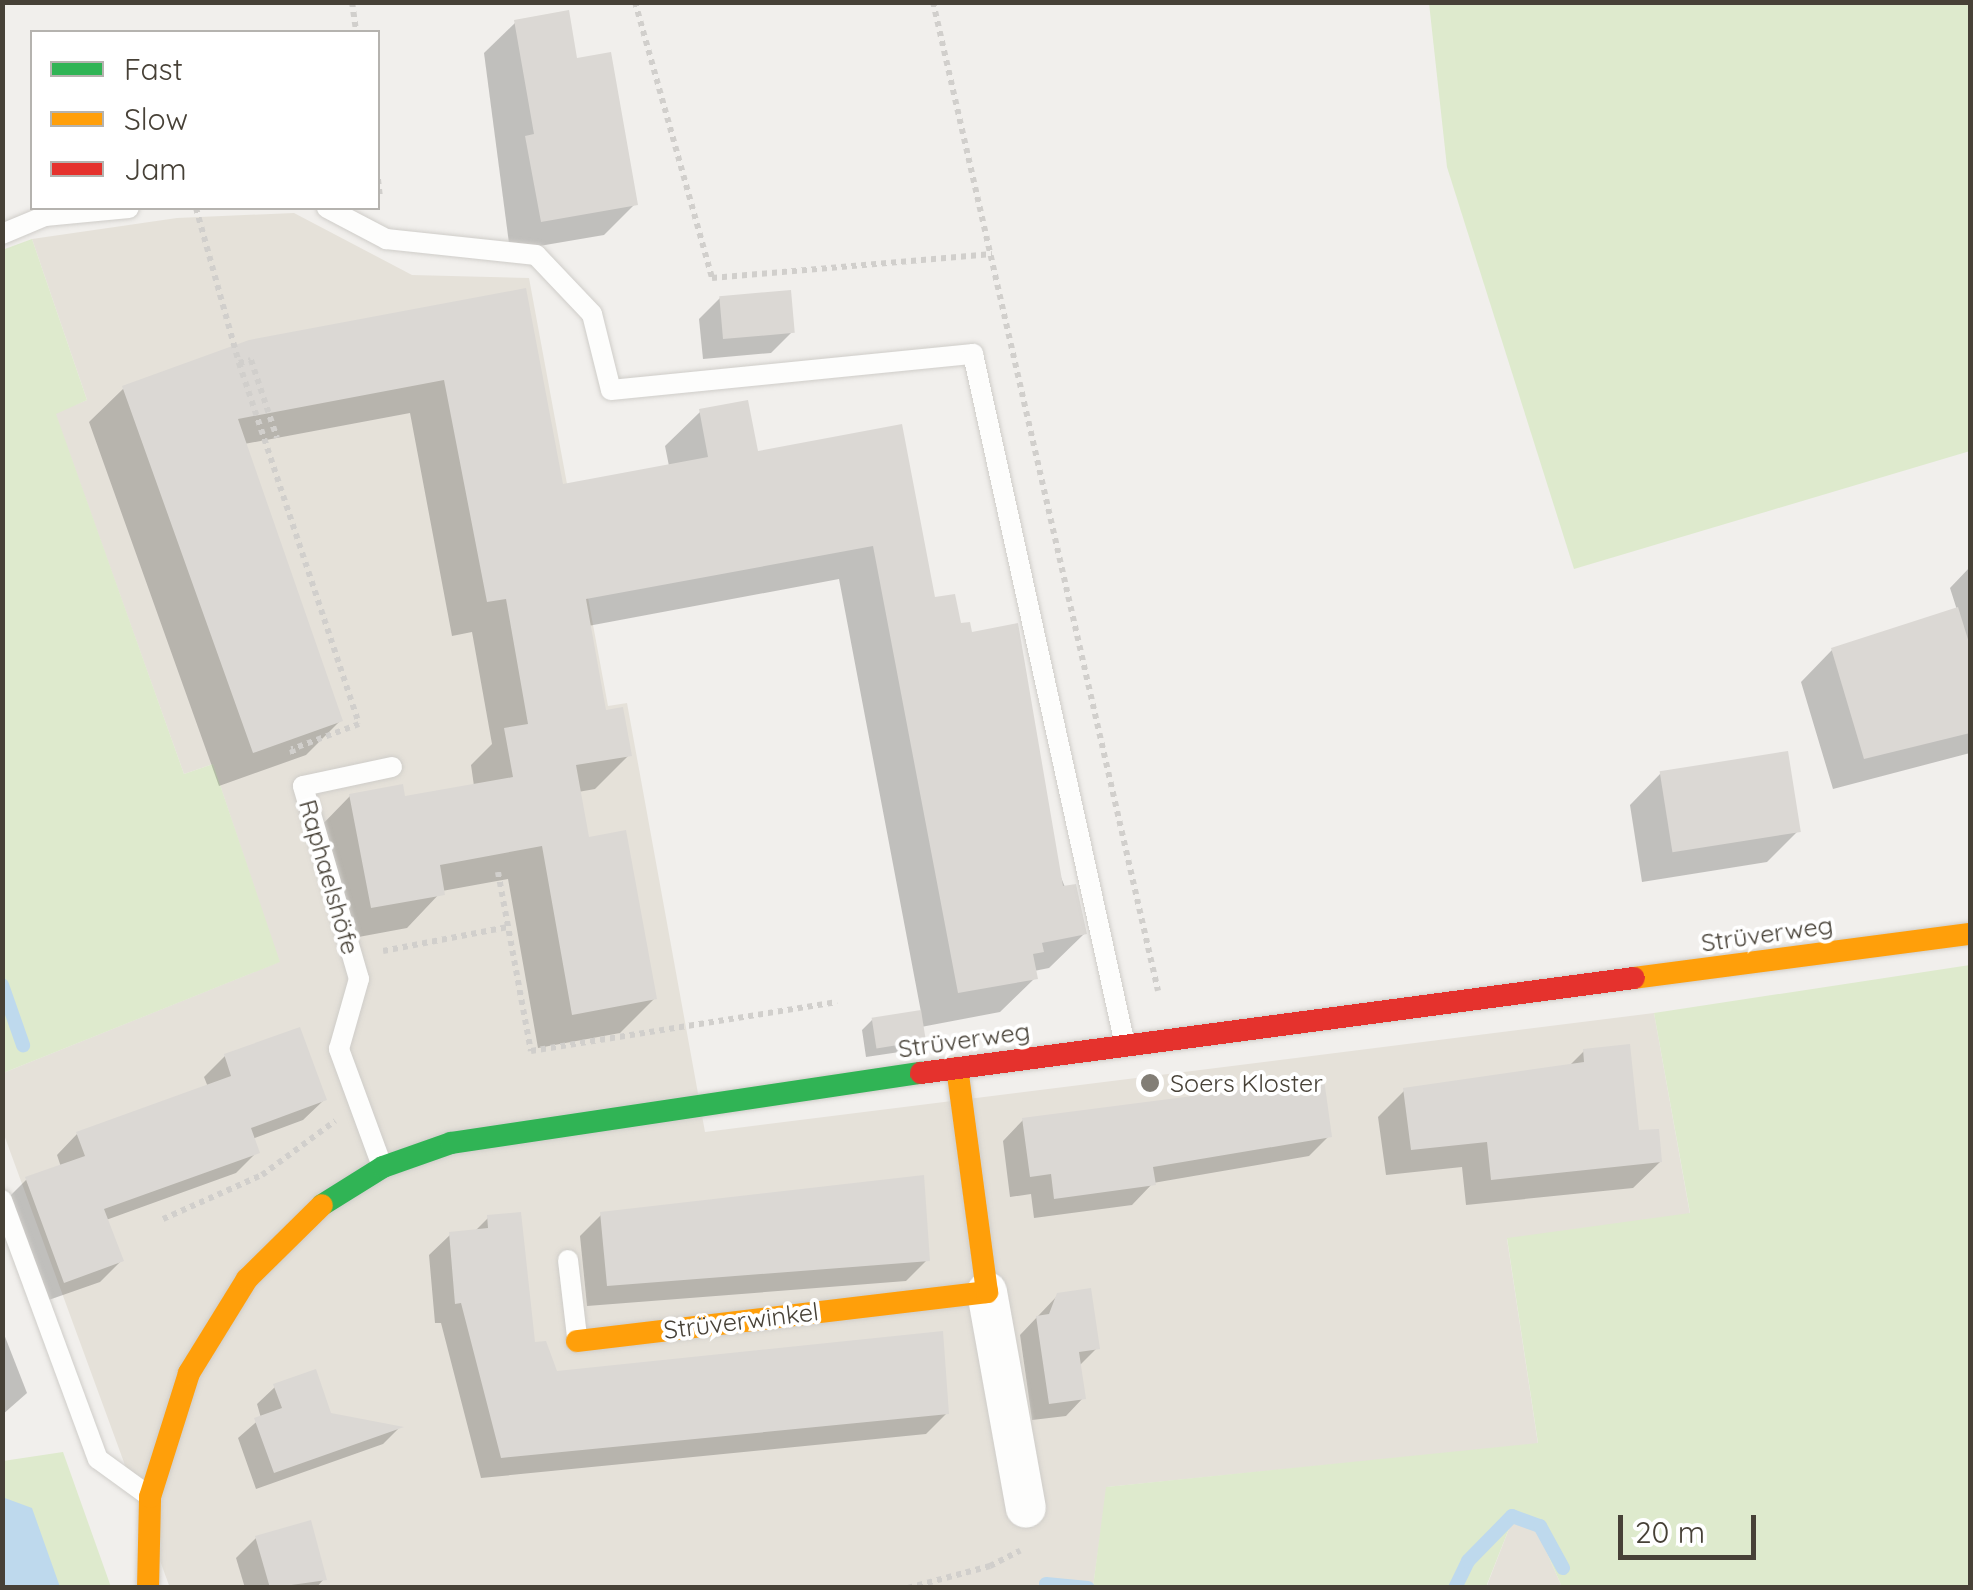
<!DOCTYPE html>
<meta charset="utf-8">
<style>
body{margin:0}
#map{position:relative;width:1973px;height:1590px;overflow:hidden;background:#f1efec;font-family:Quicksand,sans-serif}
div>[style]{position:absolute}
[style*='--x']{left:calc(var(--x)*1px);top:calc(var(--y)*1px);width:calc(var(--w)*1px);rotate:calc(var(--a)*1deg)}
.residential>*{inset:0;background:#e5e1d9}
.green>*{inset:0;background:#deeacd}
.water>*{inset:0;background:#bed9ed}
.shadow>*{inset:0;background:#0003}
.stream>*{height:14px;margin:-7px;padding:0 7px;transform-origin:7px;border-radius:7px;background:#bed9ed}
.building>*{inset:0;background:#dbd8d4;transform-origin:0 0}
.path>*{height:6px;margin-top:-3px;transform-origin:0;background:repeating-linear-gradient(90deg,#d1cfcc 0 5px,transparent 0 10px)}
.roads{filter:drop-shadow(0 0 2px #cfcdc9) drop-shadow(0 0 2px #cfcdc9)}
.lane>*{height:20px;margin:-10px;padding:0 10px;transform-origin:10px;border-radius:10px;background:#fdfdfc}
.street>*{height:40px;margin:-20px;padding:0 20px;transform-origin:20px;border-radius:20px;background:#fdfdfc}
.fast>*{height:22px;margin:-11px;padding:0 11px;transform-origin:11px;border-radius:11px;background:#30b455}
.slow>*{height:22px;margin:-11px;padding:0 11px;transform-origin:11px;border-radius:11px;background:#ff9f0a}
.jam>*{height:22px;margin:-11px;padding:0 11px;transform-origin:11px;border-radius:11px;background:#e5322d}
.dots>*{width:28px;height:28px;translate:-50% -50%;box-sizing:border-box;border:5px solid #fff;border-radius:50%}
span{translate:-50% -50%;white-space:nowrap;text-align:center;line-height:1.15;-webkit-text-stroke:8px #fff;paint-order:stroke}
.street-label{font-size:25px;color:#474137}
.poi-label{font-size:25px;color:#474137}
.left{translate:0 -50%;text-align:left}
.frame{position:absolute;inset:0;border:5px solid #474137;pointer-events:none}
.legend{position:absolute;left:30px;top:30px;width:350px;height:180px;box-sizing:border-box;background:#fff;border:2px solid #b5b3af;margin:0;padding:12px 18px;list-style:none;font-size:30px;color:#474137}
.legend li{display:flex;align-items:center;gap:20px;height:50px}
.legend b{width:50px;border:2px solid #b5b3af}
.scale{position:absolute;left:1618px;top:1515px;width:138px;height:45px;box-sizing:border-box;border:5px solid #474137;border-top:0;padding-left:12px;font-size:30px;line-height:35px;white-space:nowrap;color:#474137;-webkit-text-stroke:8px #fff;paint-order:stroke}
</style>
<div id="map">
<div class="residential">
<div style="clip-path:polygon(294px 213px,412px 275px,529px 278px,608px 706px,627px 703px,705px 1132px,1654px 1013px,1690px 1214px,1507px 1239px,1538px 1444px,1107px 1487px,1093px 1587px,170px 1588px,3px 1132px,3px 1073px,279px 962px,213px 764px,184px 774px,55px 413px,87px 400px,32px 239px,177px 218px)"></div>
<div style="clip-path:polygon(1512px 1521px,1537px 1530px,1562px 1587px,1486px 1588px)"></div>
</div>
<div class="green">
<div style="clip-path:polygon(1429px 3px,1970px 3px,1970px 451px,1574px 569px,1447px 167px)"></div>
<div style="clip-path:polygon(32px 239px,87px 400px,56px 414px,184px 774px,213px 764px,280px 962px,3px 1073px,2px 250px)"></div>
<div style="clip-path:polygon(1970px 965px,1970px 1587px,1562px 1587px,1537px 1530px,1512px 1521px,1486px 1587px,1093px 1587px,1106px 1487px,1538px 1443px,1507px 1238px,1690px 1213px,1654px 1013px)"></div>
<div style="clip-path:polygon(63px 1452px,111px 1587px,3px 1588px,3px 1461px)"></div>
</div>
<div class="water">
<div style="clip-path:polygon(2px 1497px,32px 1508px,60px 1587px,3px 1587px)"></div>
</div>
<div class="shadow">
<div style="clip-path:polygon(516px 22px,575px 61px,635px 204px,604px 235px,510px 251px,484px 53px)"></div>
<div style="clip-path:polygon(524px 291px,561px 487px,669px 466px,665px 446px,700px 412px,756px 454px,900px 427px,933px 600px,959px 626px,1084px 934px,1049px 968px,1034px 971px,1035px 978px,1000px 1012px,921px 1027px,923px 1040px,913px 1050px,866px 1057px,862px 1030px,872px 1020px,921px 1012px,839px 579px,588px 626px,604px 713px,629px 755px,595px 789px,578px 792px,587px 840px,655px 998px,620px 1033px,538px 1048px,508px 879px,442px 891px,407px 928px,337px 941px,316px 831px,350px 796px,403px 799px,474px 786px,471px 765px,492px 744px,472px 632px,452px 636px,410px 413px,244px 444px,340px 721px,306px 755px,219px 786px,89px 422px,124px 388px)"></div>
<div style="clip-path:polygon(720px 298px,792px 332px,771px 353px,703px 359px,699px 319px)"></div>
<div style="clip-path:polygon(1970px 567px,1970px 753px,1833px 789px,1801px 682px,1832px 650px,1957px 610px,1950px 588px)"></div>
<div style="clip-path:polygon(1661px 773px,1798px 831px,1767px 862px,1642px 882px,1630px 805px)"></div>
<div style="clip-path:polygon(1584px 1051px,1660px 1162px,1633px 1188px,1466px 1205px,1462px 1167px,1386px 1175px,1378px 1117px,1405px 1090px,1569px 1066px)"></div>
<div style="clip-path:polygon(225px 1056px,324px 1100px,303px 1120px,252px 1139px,257px 1152px,236px 1173px,106px 1220px,121px 1261px,100px 1282px,43px 1302px,5px 1201px,26px 1180px,61px 1167px,57px 1155px,77px 1134px,208px 1087px,204px 1077px)"></div>
<div style="clip-path:polygon(1023px 1120px,1329px 1136px,1309px 1156px,1153px 1183px,1132px 1205px,1034px 1218px,1031px 1194px,1010px 1197px,1003px 1141px)"></div>
<div style="clip-path:polygon(601px 1215px,927px 1260px,906px 1281px,587px 1306px,580px 1236px)"></div>
<div style="clip-path:polygon(488px 1218px,532px 1345px,556px 1373px,947px 1413px,926px 1434px,481px 1478px,441px 1323px,435px 1323px,429px 1255px,450px 1235px,474px 1232px)"></div>
<div style="clip-path:polygon(1058px 1295px,1097px 1348px,1079px 1366px,1083px 1398px,1066px 1416px,1032px 1420px,1020px 1335px)"></div>
<div style="clip-path:polygon(2px 1329px,27px 1393px,2px 1415px)"></div>
<div style="clip-path:polygon(275px 1387px,329px 1415px,398px 1429px,383px 1444px,256px 1489px,238px 1438px,261px 1418px,257px 1404px)"></div>
<div style="clip-path:polygon(256px 1538px,324px 1579px,316px 1588px,245px 1588px,236px 1558px)"></div>
</div>
<div class="stream">
<div style="--x:2;--y:985;--w:64;--a:70.7"></div>
<div style="--x:1046;--y:1584;--w:42;--a:5.4"></div>
<div style="--x:1455;--y:1588;--w:30;--a:-64"></div>
<div style="--x:1468;--y:1561;--w:63;--a:-45.6"></div>
<div style="--x:1512;--y:1516;--w:30;--a:20"></div>
<div style="--x:1540;--y:1526;--w:48;--a:61.3"></div>
</div>
<div class="building">
<div style="clip-path:polygon(569px 10px,577px 58px,611px 52px,638px 205px,541px 222px,525px 136px,534px 134px,514px 20px)"></div>
<div style="clip-path:polygon(526px 288px,563px 484px,708px 457px,699px 409px,748px 400px,758px 451px,902px 424px,935px 597px,955px 594px,961px 623px,970px 622px,972px 632px,1018px 623px,1063px 886px,1076px 884px,1087px 934px,1042px 943px,1044px 952px,1033px 954px,1038px 979px,958px 993px,873px 546px,586px 599px,606px 710px,623px 707px,632px 756px,576px 765px,589px 837px,626px 830px,657px 999px,572px 1015px,542px 846px,440px 865px,445px 895px,371px 908px,349px 794px,403px 784px,405px 796px,513px 777px,504px 728px,528px 724px,506px 599px,487px 602px,444px 380px,238px 419px,343px 721px,253px 753px,122px 386px,249px 340px)"></div>
<div style="left:791px;top:290px;width:43px;height:72px;rotate:85deg"></div>
<div style="clip-path:polygon(1958px 607px,1970px 646px,1970px 733px,1864px 759px,1831px 648px)"></div>
<div style="left:1788px;top:751px;width:82px;height:130px;rotate:81deg"></div>
<div style="left:921px;top:1010px;width:31px;height:50px;rotate:81deg"></div>
<div style="clip-path:polygon(300px 1027px,327px 1100px,251px 1128px,260px 1153px,104px 1209px,124px 1261px,64px 1283px,25px 1177px,85px 1156px,76px 1132px,231px 1076px,224px 1054px)"></div>
<div style="clip-path:polygon(1630px 1044px,1639px 1130px,1659px 1129px,1662px 1162px,1491px 1180px,1487px 1142px,1411px 1150px,1403px 1088px,1584px 1062px,1583px 1049px)"></div>
<div style="clip-path:polygon(1324px 1079px,1332px 1137px,1153px 1167px,1156px 1185px,1054px 1199px,1051px 1174px,1030px 1177px,1022px 1118px)"></div>
<div style="clip-path:polygon(924px 1175px,930px 1261px,607px 1286px,600px 1212px)"></div>
<div style="clip-path:polygon(521px 1212px,535px 1342px,546px 1341px,557px 1371px,943px 1331px,949px 1414px,501px 1458px,461px 1303px,455px 1304px,449px 1232px,488px 1228px,487px 1215px)"></div>
<div style="clip-path:polygon(1091px 1288px,1100px 1349px,1079px 1352px,1086px 1399px,1049px 1404px,1036px 1316px,1049px 1314px,1057px 1293px)"></div>
<div style="clip-path:polygon(316px 1369px,331px 1413px,404px 1427px,274px 1473px,254px 1418px,282px 1408px,273px 1384px)"></div>
<div style="clip-path:polygon(311px 1520px,327px 1580px,270px 1588px,255px 1536px)"></div>
</div>
<div class="path">
<div style="--x:352;--y:2;--w:30;--a:82"></div>
<div style="--x:635;--y:2;--w:287;--a:74.4"></div>
<div style="--x:712;--y:278;--w:281;--a:-4.9"></div>
<div style="--x:933;--y:2;--w:1014;--a:77.18"></div>
<div style="--x:378;--y:179;--w:19;--a:84"></div>
<div style="--x:196;--y:208;--w:161;--a:74.5"></div>
<div style="--x:239;--y:363;--w:380;--a:71.6"></div>
<div style="--x:359;--y:724;--w:72;--a:159.5"></div>
<div style="--x:292;--y:749;--w:7;--a:74"></div>
<div style="--x:239;--y:363;--w:12;--a:-14"></div>
<div style="--x:251;--y:360;--w:82;--a:71.6"></div>
<div style="--x:498;--y:872;--w:182;--a:79.6"></div>
<div style="--x:531;--y:1051;--w:310;--a:-9.1"></div>
<div style="--x:383;--y:951;--w:127;--a:-10.9"></div>
<div style="--x:163;--y:1219;--w:108;--a:-24"></div>
<div style="--x:262;--y:1175;--w:91;--a:-36.5"></div>
<div style="--x:908;--y:1588;--w:85;--a:-15"></div>
<div style="--x:990;--y:1566;--w:34;--a:-27"></div>
</div>
<div class="roads">
<div class="lane">
<div style="--x:327;--y:208;--w:67;--a:27.7"></div>
<div style="--x:386;--y:239;--w:151;--a:6.1"></div>
<div style="--x:536;--y:255;--w:81;--a:46.5"></div>
<div style="--x:592;--y:314;--w:78;--a:76"></div>
<div style="--x:611;--y:390;--w:364;--a:-5.7"></div>
<div style="--x:973;--y:354;--w:708;--a:77.59"></div>
<div style="--x:2;--y:234;--w:47;--a:-22.7"></div>
<div style="--x:45;--y:216;--w:84;--a:-5.4"></div>
<div style="--x:382;--y:1166;--w:125;--a:-110.2"></div>
<div style="--x:339;--y:1049;--w:73;--a:-74.1"></div>
<div style="--x:359;--y:979;--w:201;--a:-106.2"></div>
<div style="--x:303;--y:786;--w:91;--a:-12.1"></div>
<div style="--x:2;--y:1200;--w:276;--a:69.7"></div>
<div style="--x:98;--y:1459;--w:63;--a:36"></div>
<div style="--x:568;--y:1260;--w:78;--a:83.3"></div>
</div>
<div class="street">
<div style="--x:987;--y:1292;--w:219;--a:79.8"></div>
</div>
<div class="fast">
<div style="--x:322;--y:1205;--w:72;--a:-31.9"></div>
<div style="--x:383;--y:1167;--w:72;--a:-19.4"></div>
<div style="--x:451;--y:1143;--w:475;--a:-8.5"></div>
</div>
<div class="slow">
<div style="--x:1634;--y:978;--w:339;--a:-7.5"></div>
<div style="--x:577;--y:1341;--w:413;--a:-6.8"></div>
<div style="--x:987;--y:1292;--w:226;--a:-97.6"></div>
<div style="--x:148;--y:1588;--w:91;--a:-88.7"></div>
<div style="--x:150;--y:1497;--w:130;--a:-72.5"></div>
<div style="--x:189;--y:1373;--w:110;--a:-58.3"></div>
<div style="--x:247;--y:1279;--w:105;--a:-44.6"></div>
</div>
<div class="jam">
<div style="--x:921;--y:1073;--w:719;--a:-7.59"></div>
</div>
</div>
<div class="dots">
<div style="left:1150px;top:1083px;background:#827e76"></div>
</div>
<div class="street-label">
<span style="left:329px;top:877px;rotate:74deg">Raphaelshöfe</span>
<span style="left:1767px;top:934px;rotate:-8deg">Strüverweg</span>
<span style="left:964px;top:1040px;rotate:-8deg">Strüverweg</span>
<span style="left:741px;top:1321px;rotate:-7deg">Strüverwinkel</span>
</div>
<div class="poi-label">
<span class="left" style="left:1170px;top:1083px">Soers Kloster</span>
</div>
<div class="frame"></div>
<ul class="legend">
<li><b style="height:12px;background:#30b455"></b>Fast</li>
<li><b style="height:12px;background:#ff9f0a"></b>Slow</li>
<li><b style="height:12px;background:#e5322d"></b>Jam</li>
</ul>
<div class="scale">20 m</div>
</div>
